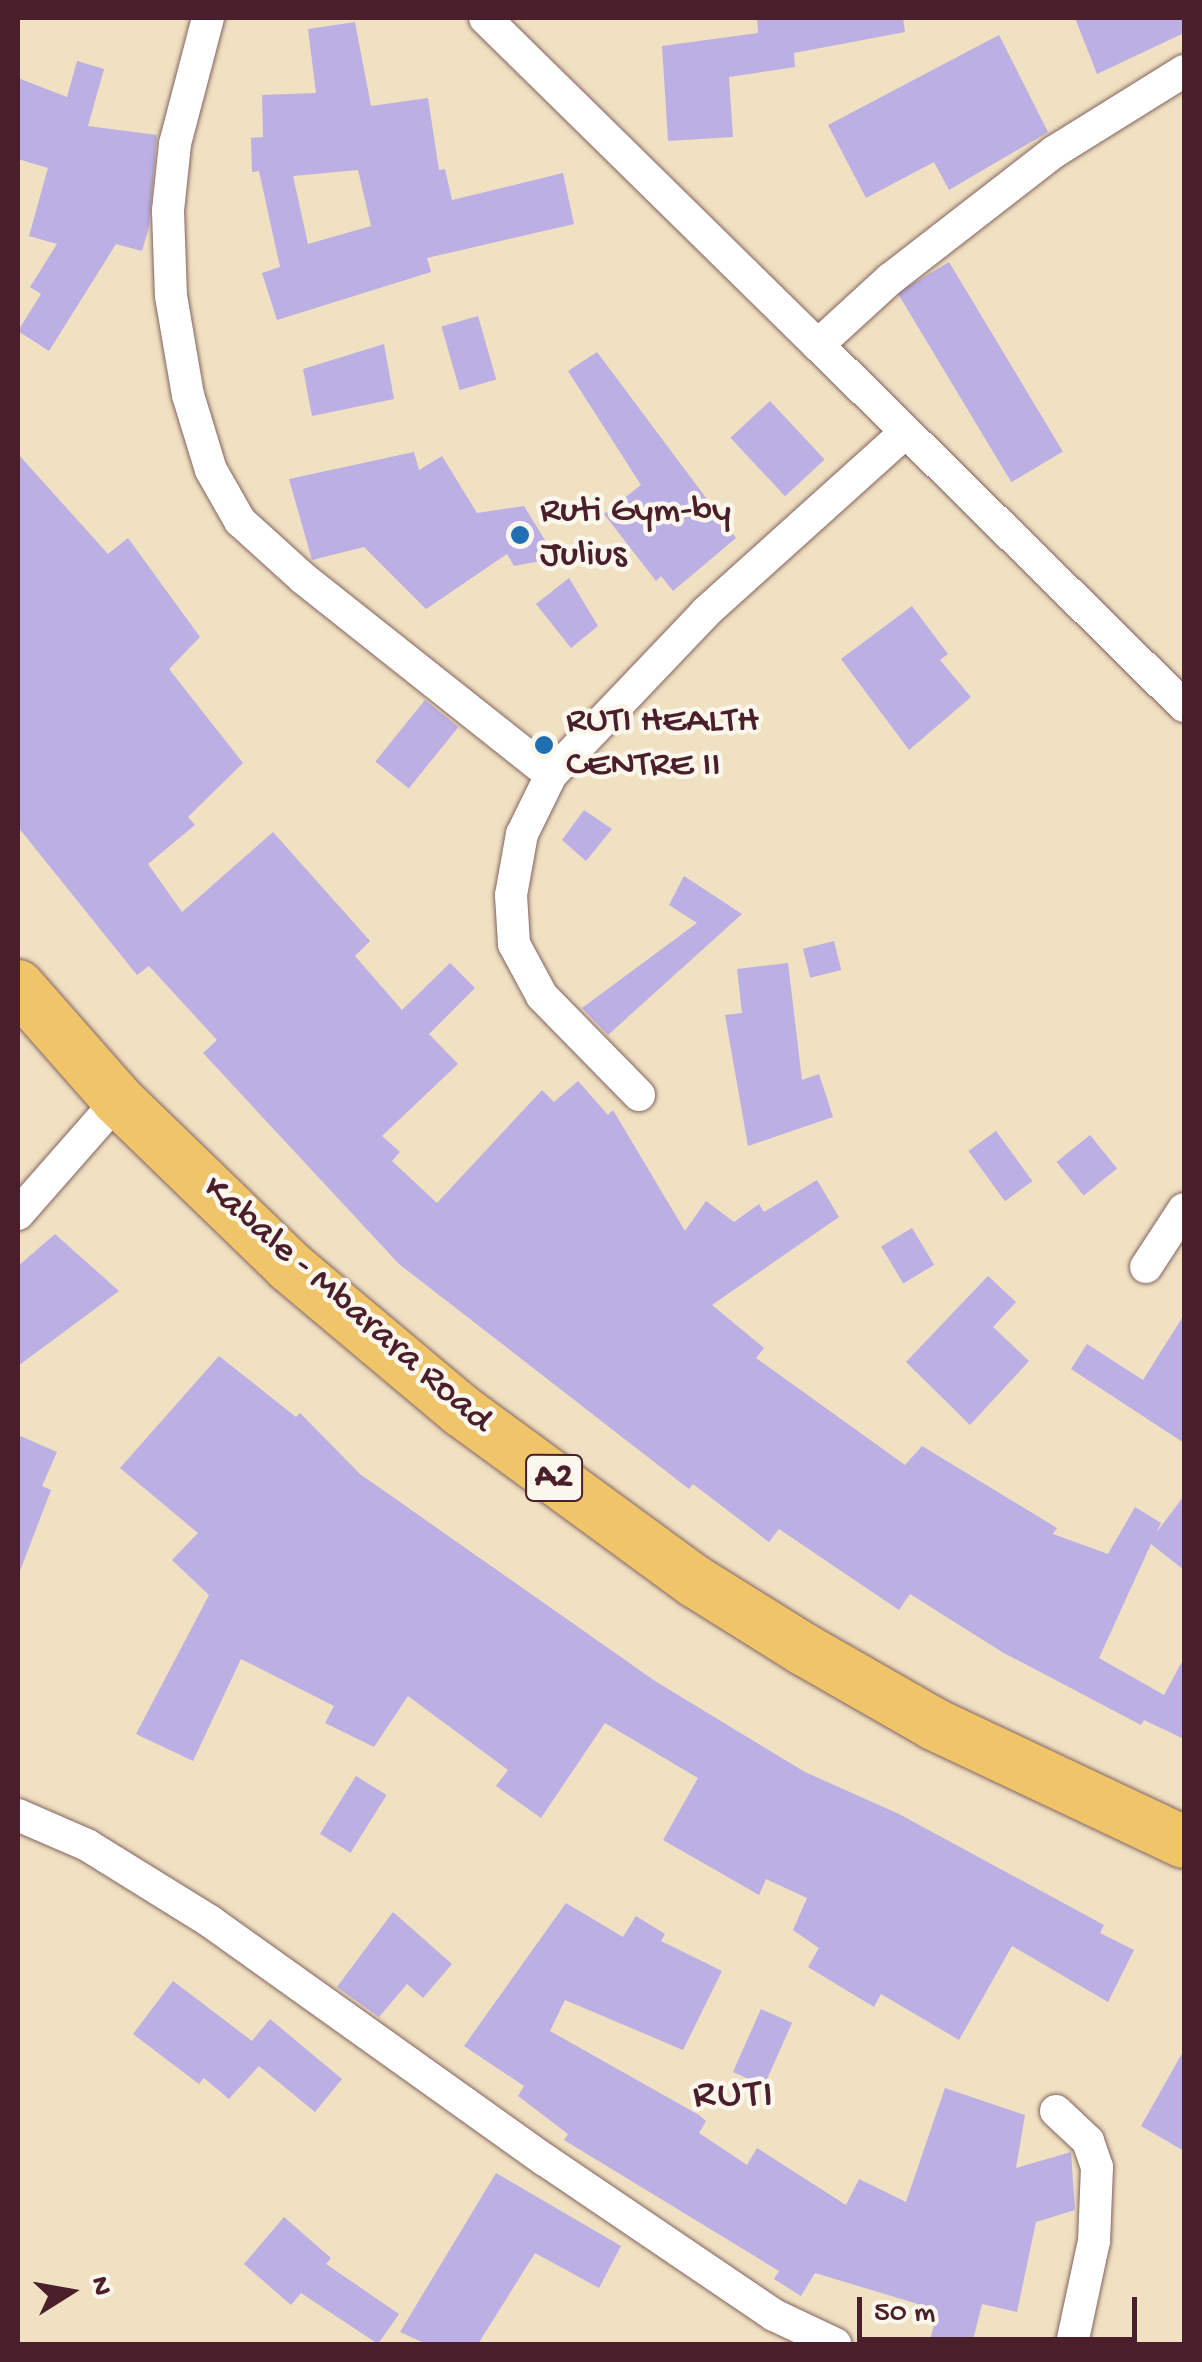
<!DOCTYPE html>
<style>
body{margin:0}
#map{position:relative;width:1202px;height:2362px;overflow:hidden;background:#f0e1c2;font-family:"Gochi Hand",sans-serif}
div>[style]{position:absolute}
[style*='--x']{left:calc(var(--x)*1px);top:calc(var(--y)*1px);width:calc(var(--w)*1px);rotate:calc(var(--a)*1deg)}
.building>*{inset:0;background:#bbafe4;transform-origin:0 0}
.roads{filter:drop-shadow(0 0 2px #846360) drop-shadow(0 0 2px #846360)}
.minor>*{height:32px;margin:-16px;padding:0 16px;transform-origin:16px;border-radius:16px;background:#fff}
.primary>*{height:52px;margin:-26px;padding:0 26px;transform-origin:26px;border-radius:26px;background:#f0c469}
.dots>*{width:28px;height:28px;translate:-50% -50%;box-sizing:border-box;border:5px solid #fbf7ec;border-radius:50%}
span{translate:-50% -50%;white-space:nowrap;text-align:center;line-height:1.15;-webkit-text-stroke:9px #fbf7ec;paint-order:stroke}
.shield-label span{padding:2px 8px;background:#fbf7ec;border:2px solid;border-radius:8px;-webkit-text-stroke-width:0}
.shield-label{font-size:35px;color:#4a1f2b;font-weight:700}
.poi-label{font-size:38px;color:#4a1f2b}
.left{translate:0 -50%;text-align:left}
.street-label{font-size:38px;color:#4a1f2b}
.quarter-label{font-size:42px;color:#4a1f2b;letter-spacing:2.5px}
.frame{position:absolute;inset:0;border:20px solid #4a1f2b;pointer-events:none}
.north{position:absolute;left:20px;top:2242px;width:100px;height:100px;-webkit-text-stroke:8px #fbf7ec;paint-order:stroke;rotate:79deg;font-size:28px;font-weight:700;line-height:40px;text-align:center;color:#4a1f2b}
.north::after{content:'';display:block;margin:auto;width:35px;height:45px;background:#4a1f2b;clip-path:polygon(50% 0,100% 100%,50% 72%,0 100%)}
.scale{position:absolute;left:857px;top:2297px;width:280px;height:45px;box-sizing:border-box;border:5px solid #4a1f2b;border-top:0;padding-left:12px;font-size:30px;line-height:35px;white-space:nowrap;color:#4a1f2b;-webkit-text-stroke:8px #fbf7ec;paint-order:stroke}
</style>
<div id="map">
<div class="building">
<div style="clip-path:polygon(757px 18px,903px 18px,905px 32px,794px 53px,795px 67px,729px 77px,733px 137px,668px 141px,662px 46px,758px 33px)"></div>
<div style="clip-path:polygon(1075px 18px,1184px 18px,1184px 33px,1097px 74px)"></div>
<div style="clip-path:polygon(evenodd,355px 22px,371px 106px,428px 98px,439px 170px,445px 169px,452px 200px,563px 173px,574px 224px,427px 258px,431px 272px,277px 320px,262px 273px,280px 267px,259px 171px,252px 172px,251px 138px,263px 137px,262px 95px,316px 93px,308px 29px,355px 22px,358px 170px,371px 226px,308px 244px,293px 176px,358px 170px)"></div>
<div style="clip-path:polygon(999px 35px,1048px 132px,949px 190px,934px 162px,866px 198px,828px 125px)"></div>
<div style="clip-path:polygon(77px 61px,104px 69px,88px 126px,157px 135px,149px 227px,142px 251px,116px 244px,49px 351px,18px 331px,41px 294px,30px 287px,57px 244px,29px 236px,48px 168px,18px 159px,18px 78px,67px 97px)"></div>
<div style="left:949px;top:262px;width:221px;height:60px;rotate:59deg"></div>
<div style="left:478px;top:316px;width:66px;height:38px;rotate:74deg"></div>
<div style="clip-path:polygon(384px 344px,394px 399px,312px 416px,303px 369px)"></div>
<div style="clip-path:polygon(597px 352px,736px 538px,673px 591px,661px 576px,656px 581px,604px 514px,641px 485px,568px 371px)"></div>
<div style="left:770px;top:401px;width:80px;height:54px;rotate:47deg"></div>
<div style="clip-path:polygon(414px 452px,419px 470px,442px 456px,477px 513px,524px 506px,556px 558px,514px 566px,507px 554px,426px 609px,364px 547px,312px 560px,289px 479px)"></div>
<div style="clip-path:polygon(18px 454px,108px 554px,128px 538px,200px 637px,169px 669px,243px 763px,188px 817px,195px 825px,148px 864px,182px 912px,273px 832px,370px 941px,355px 956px,402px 1010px,450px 963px,475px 988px,429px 1034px,458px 1064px,382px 1136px,400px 1152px,392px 1161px,437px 1203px,542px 1090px,554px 1102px,578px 1081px,608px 1115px,613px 1110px,685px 1231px,706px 1201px,734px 1222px,759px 1204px,764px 1212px,817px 1180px,839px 1217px,712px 1305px,764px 1348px,756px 1358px,905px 1465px,922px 1446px,1057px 1528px,1053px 1534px,1108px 1554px,1135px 1507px,1161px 1523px,1156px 1533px,1184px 1496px,1184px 1570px,1151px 1544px,1099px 1658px,1164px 1695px,1184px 1658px,1184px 1739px,1144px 1720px,1141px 1725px,1002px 1652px,910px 1594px,899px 1610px,779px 1529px,769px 1542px,693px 1484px,689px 1489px,399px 1264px,203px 1053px,217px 1040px,149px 966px,137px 975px,18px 827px)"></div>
<div style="clip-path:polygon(569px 578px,598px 626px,571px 648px,536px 604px)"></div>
<div style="clip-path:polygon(912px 606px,948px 654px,940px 660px,971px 697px,909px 750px,841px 659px)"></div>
<div style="left:425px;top:700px;width:43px;height:79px;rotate:39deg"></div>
<div style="clip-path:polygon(584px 810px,612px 829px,586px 861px,562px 840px)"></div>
<div style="clip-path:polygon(684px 876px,742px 914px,608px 1035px,582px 1008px,697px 923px,669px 905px)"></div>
<div style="left:834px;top:941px;width:30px;height:32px;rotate:76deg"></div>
<div style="clip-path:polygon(788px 963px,802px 1080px,819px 1074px,833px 1117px,748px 1146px,725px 1015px,742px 1013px,737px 969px)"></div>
<div style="left:996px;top:1131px;width:62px;height:34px;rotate:54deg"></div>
<div style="left:1090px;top:1135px;width:43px;height:43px;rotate:51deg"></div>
<div style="left:912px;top:1228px;width:43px;height:36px;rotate:59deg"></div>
<div style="clip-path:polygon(55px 1234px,119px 1291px,18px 1366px,18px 1266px)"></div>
<div style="clip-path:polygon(988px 1276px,1016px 1302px,993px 1327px,1029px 1361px,970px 1425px,906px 1362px)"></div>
<div style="clip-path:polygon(1184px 1315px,1184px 1443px,1071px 1369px,1087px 1344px,1143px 1380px)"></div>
<div style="clip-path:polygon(219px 1356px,296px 1417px,300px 1413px,360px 1474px,655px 1681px,805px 1772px,899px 1814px,1104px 1925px,1100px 1933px,1134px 1950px,1108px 2002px,1012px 1946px,959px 2040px,881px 1994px,874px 2007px,808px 1967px,819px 1948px,793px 1930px,807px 1898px,766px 1879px,759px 1895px,663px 1840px,698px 1778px,605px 1723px,541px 1818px,496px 1786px,508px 1770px,408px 1696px,374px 1747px,325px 1723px,334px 1706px,241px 1659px,193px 1761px,136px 1734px,209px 1595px,172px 1560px,198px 1533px,120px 1468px)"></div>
<div style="clip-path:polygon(18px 1435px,57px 1452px,42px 1486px,51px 1490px,20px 1571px)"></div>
<div style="left:356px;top:1776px;width:36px;height:68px;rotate:32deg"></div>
<div style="clip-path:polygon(566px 1903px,623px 1937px,636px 1916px,665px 1934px,661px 1941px,722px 1971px,683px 2050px,565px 2000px,550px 2031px,699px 2115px,706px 2121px,699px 2133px,747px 2165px,757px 2148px,846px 2205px,859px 2179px,906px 2202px,945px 2088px,1025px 2115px,1016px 2168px,1071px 2152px,1075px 2210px,1036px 2222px,1017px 2312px,982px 2304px,972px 2344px,929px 2344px,938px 2310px,815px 2273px,801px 2296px,774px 2279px,779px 2271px,564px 2140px,568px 2134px,518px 2096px,524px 2086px,464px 2046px)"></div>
<div style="clip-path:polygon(393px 1912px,452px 1964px,423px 1998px,407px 1984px,379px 2017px,337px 1987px)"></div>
<div style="clip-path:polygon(173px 1981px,252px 2041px,270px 2019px,342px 2079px,315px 2112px,259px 2066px,229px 2099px,204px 2078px,199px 2084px,133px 2034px)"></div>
<div style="left:761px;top:2009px;width:34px;height:69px;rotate:24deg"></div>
<div style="clip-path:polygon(1184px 2050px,1184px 2151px,1141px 2126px)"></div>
<div style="clip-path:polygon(496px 2173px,621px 2246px,599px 2288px,535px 2253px,478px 2344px,426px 2344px,400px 2332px)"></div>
<div style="clip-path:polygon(284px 2217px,331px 2258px,326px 2264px,399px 2314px,378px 2344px,301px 2293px,291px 2305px,244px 2264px)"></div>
</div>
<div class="roads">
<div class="minor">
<div style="--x:208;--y:18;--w:130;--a:104.7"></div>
<div style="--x:175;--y:144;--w:67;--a:96"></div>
<div style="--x:168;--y:211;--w:85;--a:88"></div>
<div style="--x:171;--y:296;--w:100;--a:80.3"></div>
<div style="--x:188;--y:395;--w:78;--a:73"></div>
<div style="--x:211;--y:470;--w:59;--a:60.4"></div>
<div style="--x:240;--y:521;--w:86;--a:42.2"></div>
<div style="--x:304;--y:579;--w:315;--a:38.4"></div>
<div style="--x:485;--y:18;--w:467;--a:44.5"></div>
<div style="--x:1184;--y:71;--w:153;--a:148.1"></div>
<div style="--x:1054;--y:152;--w:207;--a:142.2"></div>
<div style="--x:890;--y:279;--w:98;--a:137.5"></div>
<div style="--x:818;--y:345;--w:514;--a:44.61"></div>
<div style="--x:639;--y:1095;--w:139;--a:-134.4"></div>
<div style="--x:542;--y:996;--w:59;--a:-118.3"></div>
<div style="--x:514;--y:944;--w:49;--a:-93.5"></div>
<div style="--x:511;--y:895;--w:62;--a:-79.8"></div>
<div style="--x:522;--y:834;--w:66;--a:-63.8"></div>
<div style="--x:551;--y:775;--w:225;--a:-46.4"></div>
<div style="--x:706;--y:612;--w:268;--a:-42"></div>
<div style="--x:18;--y:1214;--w:152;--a:-48.7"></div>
<div style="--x:1146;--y:1267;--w:69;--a:-56.8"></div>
<div style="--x:18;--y:1815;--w:75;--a:23.5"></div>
<div style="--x:87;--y:1845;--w:146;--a:31.8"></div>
<div style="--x:211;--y:1922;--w:410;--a:35.5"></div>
<div style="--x:545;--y:2160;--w:277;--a:34.1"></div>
<div style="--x:774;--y:2315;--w:68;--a:25.4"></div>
<div style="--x:1056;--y:2111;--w:44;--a:43.2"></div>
<div style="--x:1088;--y:2141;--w:28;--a:71"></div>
<div style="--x:1097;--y:2167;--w:74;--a:92.3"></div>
<div style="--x:1094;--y:2241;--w:105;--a:102.1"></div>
</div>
<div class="primary">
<div style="--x:18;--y:986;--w:152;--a:48.7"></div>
<div style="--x:118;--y:1100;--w:238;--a:44.1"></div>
<div style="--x:289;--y:1266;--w:226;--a:40"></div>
<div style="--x:462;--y:1411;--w:290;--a:36.2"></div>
<div style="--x:696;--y:1582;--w:128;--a:32"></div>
<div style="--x:805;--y:1650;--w:149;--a:29.8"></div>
<div style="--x:934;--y:1724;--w:276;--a:25.3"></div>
</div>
</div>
<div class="dots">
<div style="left:520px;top:535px;background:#1f6fb2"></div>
<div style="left:544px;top:745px;background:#1f6fb2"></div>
</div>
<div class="shield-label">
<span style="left:554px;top:1478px">A2</span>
</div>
<div class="poi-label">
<span class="left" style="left:540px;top:535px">Ruti Gym-by<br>Julius</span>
<span class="left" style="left:566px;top:745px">RUTI HEALTH<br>CENTRE II</span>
</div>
<div class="street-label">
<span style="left:346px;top:1306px;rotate:41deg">Kabale - Mbarara Road</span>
</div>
<div class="quarter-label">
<span style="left:734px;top:2097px">RUTI</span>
</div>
<div class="frame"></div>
<div class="north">N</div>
<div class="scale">50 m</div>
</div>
